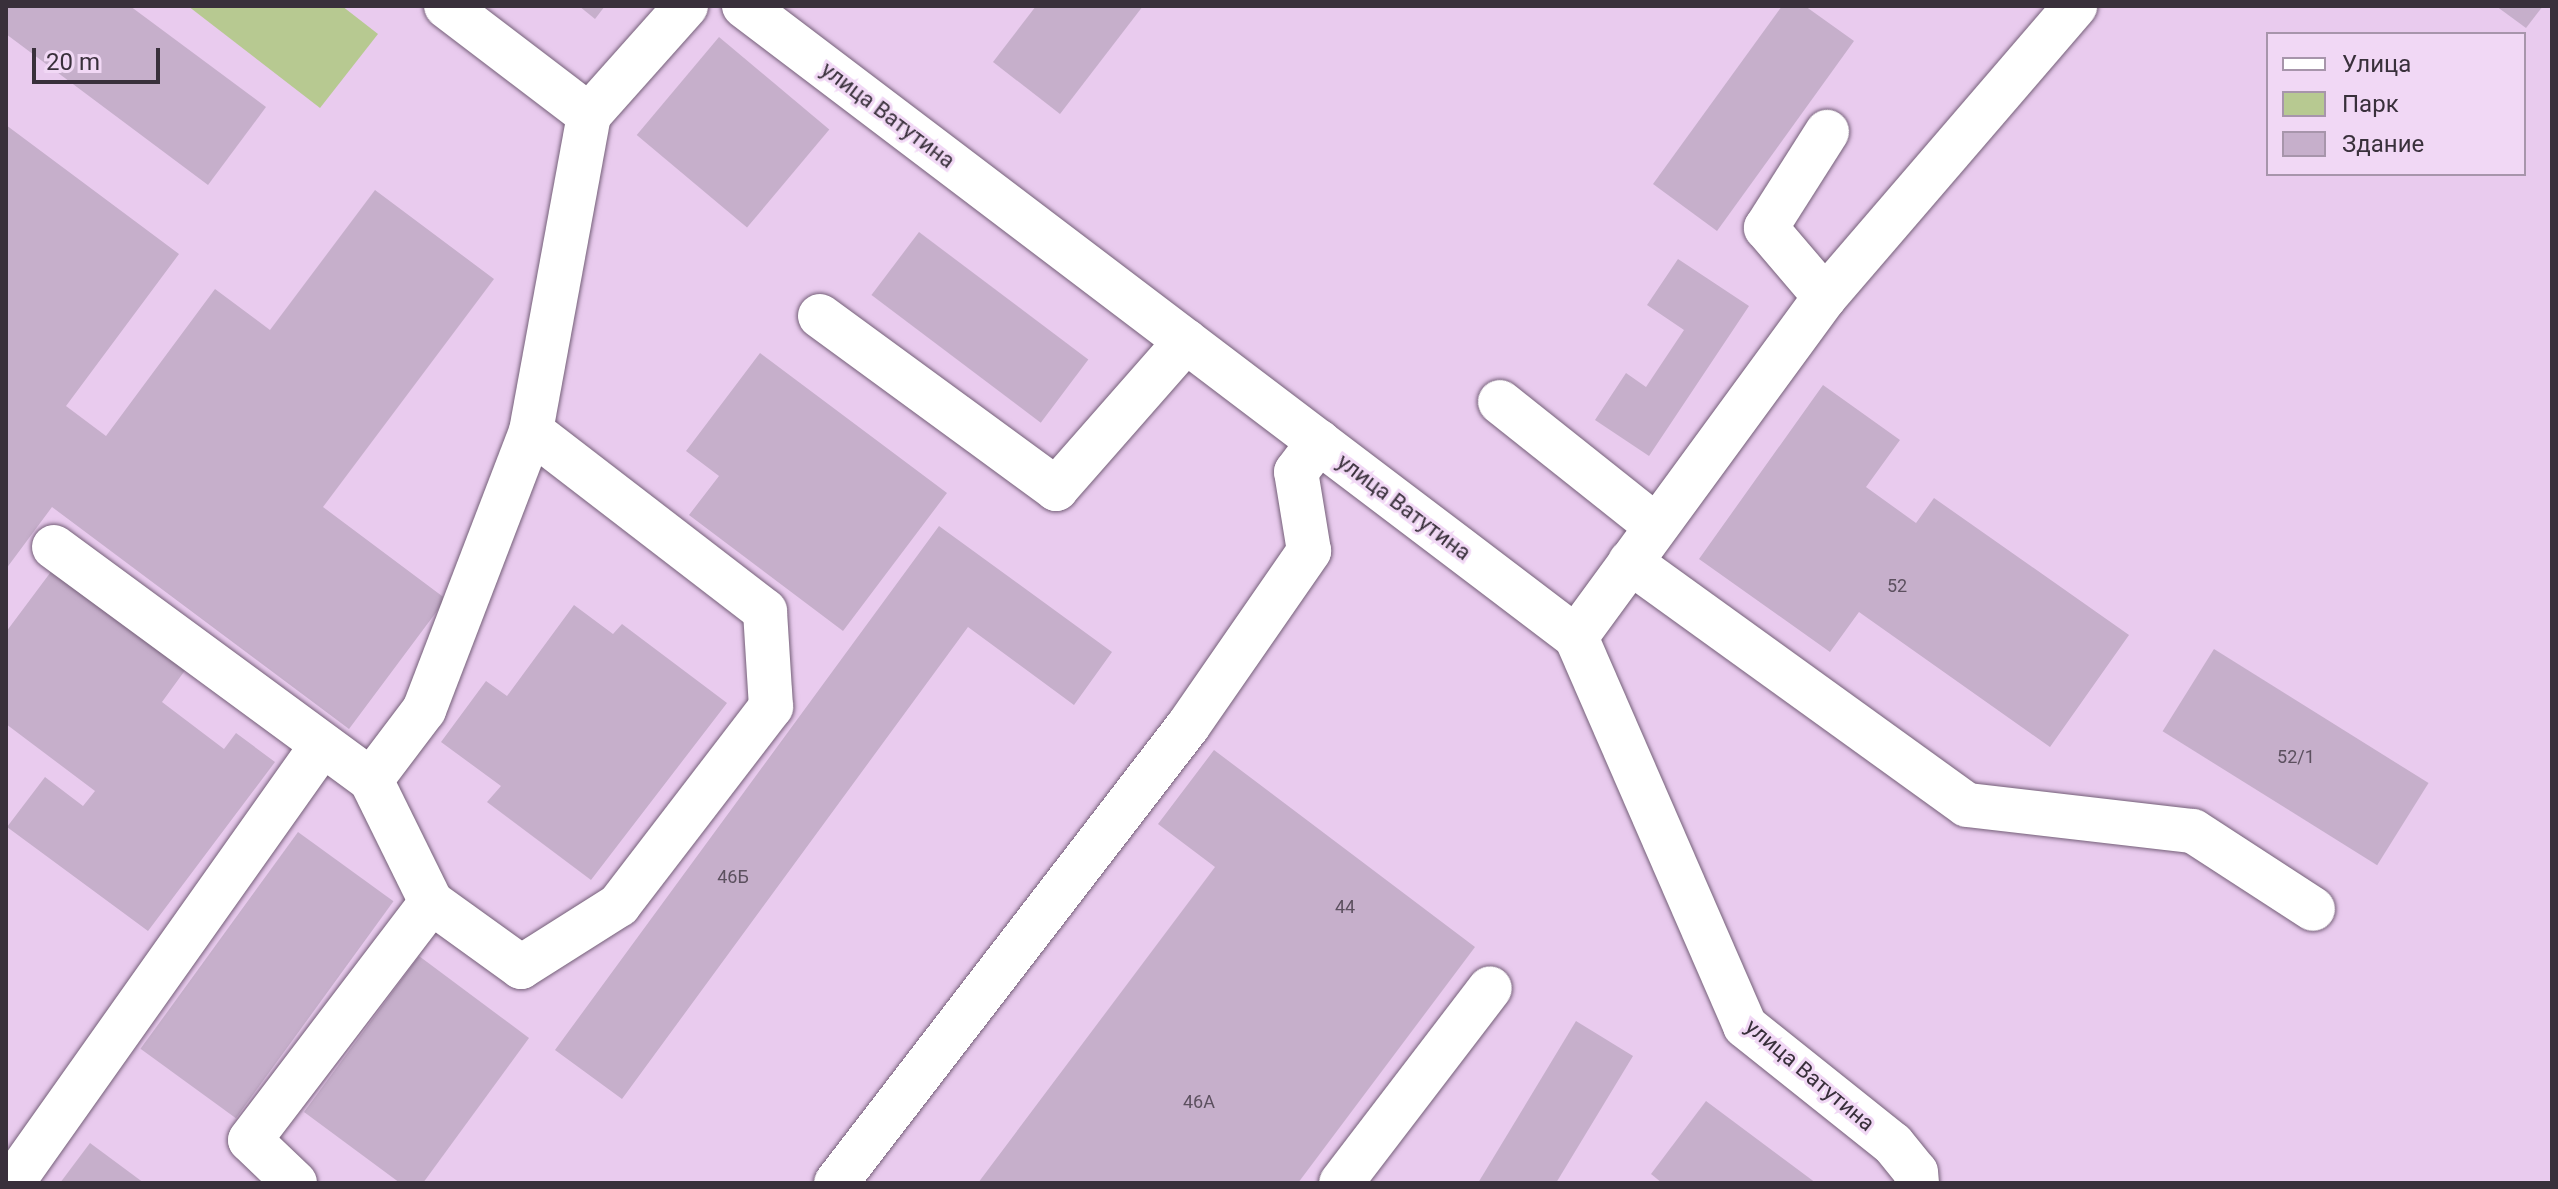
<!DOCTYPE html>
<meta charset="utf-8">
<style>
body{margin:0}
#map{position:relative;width:2558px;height:1189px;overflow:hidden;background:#f1d8f5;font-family:Roboto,sans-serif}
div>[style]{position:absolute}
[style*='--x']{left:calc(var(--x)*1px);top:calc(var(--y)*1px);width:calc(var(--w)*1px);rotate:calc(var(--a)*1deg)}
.built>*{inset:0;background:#e9cbee}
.green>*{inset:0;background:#b7c991}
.building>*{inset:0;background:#c6afcb;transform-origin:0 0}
.roads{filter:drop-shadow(0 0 2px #745f78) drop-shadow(0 0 2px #745f78)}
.minor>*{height:44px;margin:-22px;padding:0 22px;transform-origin:22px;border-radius:22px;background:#fff}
span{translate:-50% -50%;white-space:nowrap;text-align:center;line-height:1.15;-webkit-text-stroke:6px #f1d8f5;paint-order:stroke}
.number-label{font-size:18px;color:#5c505f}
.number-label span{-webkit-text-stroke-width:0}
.street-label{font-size:22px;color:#39303b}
.frame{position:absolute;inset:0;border:8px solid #39303b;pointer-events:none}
.legend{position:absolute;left:2266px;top:32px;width:260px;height:144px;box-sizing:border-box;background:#f1d8f5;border:2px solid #a795ab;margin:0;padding:10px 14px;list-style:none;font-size:24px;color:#39303b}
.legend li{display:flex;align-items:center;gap:16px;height:40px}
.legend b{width:40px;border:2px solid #a795ab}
.scale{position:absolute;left:32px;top:48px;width:128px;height:36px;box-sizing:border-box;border:4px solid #39303b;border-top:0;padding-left:10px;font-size:24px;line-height:28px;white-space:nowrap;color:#39303b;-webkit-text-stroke:6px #f1d8f5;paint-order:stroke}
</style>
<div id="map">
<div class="built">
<div style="clip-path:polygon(evenodd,6px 6px,2552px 6px,2552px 1183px,6px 1183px,6px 6px,2268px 34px,2524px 34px,2524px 174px,2268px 174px,2268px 34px)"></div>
</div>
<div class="green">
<div style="clip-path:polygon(188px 6px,342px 6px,378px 34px,320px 108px)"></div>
</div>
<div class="building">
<div style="clip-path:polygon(6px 6px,130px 6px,266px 107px,208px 185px,6px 34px)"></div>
<div style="clip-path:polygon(579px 6px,605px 6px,595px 19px)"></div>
<div style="clip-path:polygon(1036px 6px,1143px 6px,1060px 114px,993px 62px)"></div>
<div style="clip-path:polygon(1782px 6px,1805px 6px,1854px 41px,1717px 231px,1653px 184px)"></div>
<div style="clip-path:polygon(2496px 6px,2543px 6px,2526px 28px)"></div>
<div style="left:719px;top:37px;width:144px;height:128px;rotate:40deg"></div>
<div style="clip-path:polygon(6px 125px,179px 254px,66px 406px,106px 436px,215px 289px,270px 330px,375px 190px,494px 279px,323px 507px,446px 599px,349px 729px,52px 507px,6px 569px)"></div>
<div style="left:919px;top:232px;width:212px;height:79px;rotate:37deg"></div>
<div style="clip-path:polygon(1678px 259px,1749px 306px,1649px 456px,1595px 420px,1626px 373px,1646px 387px,1684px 330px,1647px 305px)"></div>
<div style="clip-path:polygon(760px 353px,947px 493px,843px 631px,689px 515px,719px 476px,686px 451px)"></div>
<div style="clip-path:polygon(1823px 385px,1900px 440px,1866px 487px,1916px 523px,1934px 498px,2129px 635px,2050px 747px,1859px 612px,1830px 652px,1699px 559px)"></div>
<div style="clip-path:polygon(939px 526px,1112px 652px,1074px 705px,968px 627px,622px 1099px,555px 1050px)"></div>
<div style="clip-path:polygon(53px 569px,186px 669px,162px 702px,224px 749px,236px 733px,275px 762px,148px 931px,7px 827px,45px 777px,83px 806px,95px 791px,6px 724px,6px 632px)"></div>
<div style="clip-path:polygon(574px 605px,613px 634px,622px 624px,727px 703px,591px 880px,487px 802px,501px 786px,441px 742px,486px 681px,507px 696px)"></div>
<div style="left:2214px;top:649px;width:253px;height:97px;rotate:32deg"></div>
<div style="clip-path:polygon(1214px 750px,1475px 947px,1298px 1183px,978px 1183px,1215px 867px,1158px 824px)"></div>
<div style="left:298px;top:832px;width:118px;height:268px;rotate:36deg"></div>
<div style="clip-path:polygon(419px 956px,529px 1038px,423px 1183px,400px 1183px,304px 1112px)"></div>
<div style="clip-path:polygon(1576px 1021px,1633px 1056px,1556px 1183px,1478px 1183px)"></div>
<div style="clip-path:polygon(1706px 1101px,1816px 1183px,1662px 1183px,1651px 1174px)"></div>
<div style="clip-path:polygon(90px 1143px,144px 1183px,60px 1183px)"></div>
</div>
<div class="roads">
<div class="minor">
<div style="--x:446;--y:6;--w:180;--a:37.3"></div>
<div style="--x:744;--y:6;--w:1044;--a:37.18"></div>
<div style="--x:1576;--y:637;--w:424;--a:66.5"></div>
<div style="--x:1745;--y:1026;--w:189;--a:38.6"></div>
<div style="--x:1893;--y:1144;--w:36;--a:51"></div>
<div style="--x:1916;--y:1172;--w:11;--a:85"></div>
<div style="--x:1825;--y:297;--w:384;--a:-49.3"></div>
<div style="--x:820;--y:316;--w:293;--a:36.2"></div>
<div style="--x:1056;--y:489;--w:197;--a:-48.7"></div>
<div style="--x:1500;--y:402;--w:199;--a:38.5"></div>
<div style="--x:54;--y:547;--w:393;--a:36.3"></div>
<div style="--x:371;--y:780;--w:88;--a:-52.9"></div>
<div style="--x:424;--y:710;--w:299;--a:-69"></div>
<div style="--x:531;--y:431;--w:321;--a:-79.6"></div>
<div style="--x:589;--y:115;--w:146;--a:-48.3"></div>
<div style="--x:1630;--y:562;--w:415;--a:35.8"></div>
<div style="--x:1967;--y:805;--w:227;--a:6.6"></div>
<div style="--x:2193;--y:831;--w:143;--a:33"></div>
<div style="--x:1576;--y:637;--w:421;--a:-53.8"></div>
<div style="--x:1825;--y:297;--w:91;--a:-130.5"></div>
<div style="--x:1766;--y:228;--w:114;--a:-57.6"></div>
<div style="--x:371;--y:780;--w:136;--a:63.8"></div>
<div style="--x:12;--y:1183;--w:537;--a:-54.71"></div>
<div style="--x:295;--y:1183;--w:62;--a:-136.3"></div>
<div style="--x:250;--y:1140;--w:299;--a:-52.7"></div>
<div style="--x:431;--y:902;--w:111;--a:35.8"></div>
<div style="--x:521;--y:967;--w:116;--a:-32.3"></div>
<div style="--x:619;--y:905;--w:250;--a:-52.5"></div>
<div style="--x:771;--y:707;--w:96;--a:-93.6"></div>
<div style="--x:765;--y:611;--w:295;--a:-142.4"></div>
<div style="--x:836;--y:1183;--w:577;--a:-52.4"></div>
<div style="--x:1188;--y:726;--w:213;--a:-55.3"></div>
<div style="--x:1309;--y:551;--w:80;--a:-99.3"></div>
<div style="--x:1296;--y:472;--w:38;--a:-53"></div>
<div style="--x:1341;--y:1183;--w:245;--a:-52.6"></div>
</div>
</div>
<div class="number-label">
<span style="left:1897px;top:586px">52</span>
<span style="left:2296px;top:757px">52/1</span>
<span style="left:733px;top:877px">46Б</span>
<span style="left:1345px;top:907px">44</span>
<span style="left:1199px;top:1102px">46А</span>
</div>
<div class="street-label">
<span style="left:888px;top:115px;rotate:37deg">улица Ватутина</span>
<span style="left:1404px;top:507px;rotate:37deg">улица Ватутина</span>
<span style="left:1810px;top:1075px;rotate:40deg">улица Ватутина</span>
</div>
<div class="frame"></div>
<ul class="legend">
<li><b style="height:10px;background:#fff"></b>Улица</li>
<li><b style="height:22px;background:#b7c991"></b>Парк</li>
<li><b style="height:22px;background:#c6afcb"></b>Здание</li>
</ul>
<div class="scale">20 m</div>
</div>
